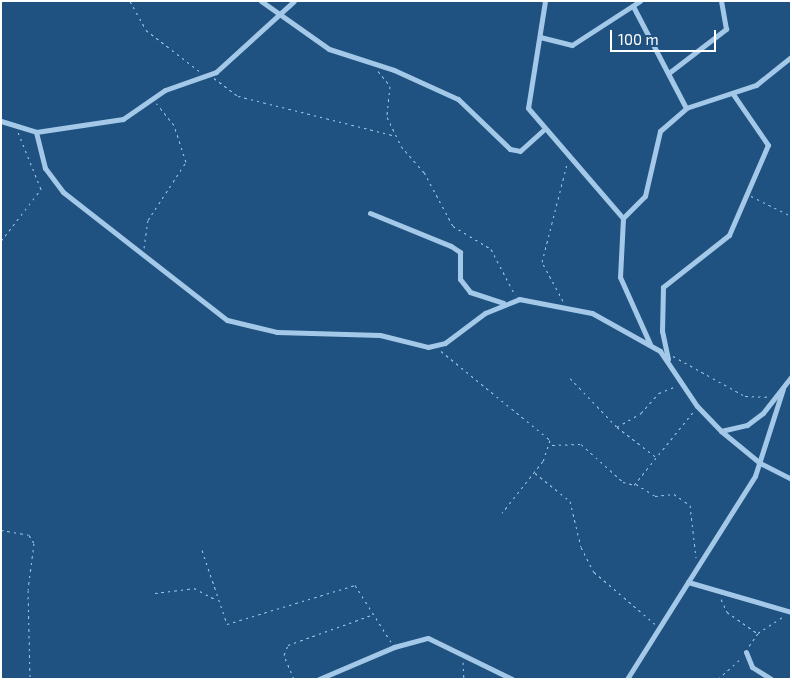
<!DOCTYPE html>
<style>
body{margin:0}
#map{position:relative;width:792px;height:680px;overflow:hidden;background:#1f5281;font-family:"Exo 2",sans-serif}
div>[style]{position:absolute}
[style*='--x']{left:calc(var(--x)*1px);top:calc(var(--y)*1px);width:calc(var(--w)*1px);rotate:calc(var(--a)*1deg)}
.path>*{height:1px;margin-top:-0.5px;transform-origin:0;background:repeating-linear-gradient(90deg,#a4c9e8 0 2.5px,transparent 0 6.5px)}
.minor>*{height:5px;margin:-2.5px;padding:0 2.5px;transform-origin:2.5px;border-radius:2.5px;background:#a4c9e8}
span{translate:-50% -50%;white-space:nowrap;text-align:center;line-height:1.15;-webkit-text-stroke:4.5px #1f5281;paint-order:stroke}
.frame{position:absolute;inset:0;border:2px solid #fff;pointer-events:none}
.scale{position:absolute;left:610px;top:30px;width:106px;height:22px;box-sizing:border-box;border:2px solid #fff;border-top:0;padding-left:6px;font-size:15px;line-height:18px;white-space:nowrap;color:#fff;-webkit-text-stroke:4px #1f5281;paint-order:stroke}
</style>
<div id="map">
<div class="path">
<div style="--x:130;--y:1;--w:33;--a:61"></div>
<div style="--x:146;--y:30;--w:67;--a:37.7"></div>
<div style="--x:378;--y:71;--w:19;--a:51"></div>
<div style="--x:390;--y:86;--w:31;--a:96"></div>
<div style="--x:387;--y:117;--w:32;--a:64"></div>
<div style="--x:401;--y:146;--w:35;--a:49"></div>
<div style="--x:424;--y:172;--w:61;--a:61.8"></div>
<div style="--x:453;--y:226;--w:44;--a:31.2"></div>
<div style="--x:491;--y:249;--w:52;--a:62.4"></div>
<div style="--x:214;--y:78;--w:30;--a:37"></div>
<div style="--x:238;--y:96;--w:163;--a:14.2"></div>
<div style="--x:751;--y:196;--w:45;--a:26.6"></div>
<div style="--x:1;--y:241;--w:66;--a:-52.4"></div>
<div style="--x:41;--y:189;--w:61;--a:-112"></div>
<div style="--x:144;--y:248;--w:28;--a:-82"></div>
<div style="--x:148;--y:220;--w:69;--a:-56.8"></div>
<div style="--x:186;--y:162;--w:39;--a:-108"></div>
<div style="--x:174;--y:125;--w:28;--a:-129"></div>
<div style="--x:563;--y:301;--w:44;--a:-118.3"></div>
<div style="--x:542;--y:262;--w:101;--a:-75.7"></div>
<div style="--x:441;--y:351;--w:141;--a:39.2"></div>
<div style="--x:550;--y:440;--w:22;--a:108"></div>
<div style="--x:543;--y:461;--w:66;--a:128.3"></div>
<div style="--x:673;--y:356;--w:82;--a:29.1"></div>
<div style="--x:745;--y:396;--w:24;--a:2"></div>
<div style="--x:570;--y:378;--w:68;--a:46.2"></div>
<div style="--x:617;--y:427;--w:49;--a:37.6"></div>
<div style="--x:617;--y:427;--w:28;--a:-30"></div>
<div style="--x:641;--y:413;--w:27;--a:-48"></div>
<div style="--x:659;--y:393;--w:18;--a:-22"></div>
<div style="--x:552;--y:445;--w:29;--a:-2"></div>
<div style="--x:581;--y:444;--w:57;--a:42.1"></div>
<div style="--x:623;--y:482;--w:11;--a:15"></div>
<div style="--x:634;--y:485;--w:95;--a:-51"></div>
<div style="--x:535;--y:473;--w:45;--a:38.7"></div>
<div style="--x:570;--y:501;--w:47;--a:76.6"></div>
<div style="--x:581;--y:547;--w:28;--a:63"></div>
<div style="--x:594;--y:572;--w:80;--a:40.4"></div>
<div style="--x:636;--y:484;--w:22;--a:32"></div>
<div style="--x:655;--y:496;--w:19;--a:-6"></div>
<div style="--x:674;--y:494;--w:19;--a:35"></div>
<div style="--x:690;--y:505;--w:53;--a:83.5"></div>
<div style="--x:1;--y:530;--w:28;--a:10"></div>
<div style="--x:29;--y:535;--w:9;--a:58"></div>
<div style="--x:34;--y:543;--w:47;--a:97.3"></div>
<div style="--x:28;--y:590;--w:89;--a:88.7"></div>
<div style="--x:202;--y:550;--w:78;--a:71.3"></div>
<div style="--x:227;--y:624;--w:134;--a:-16.9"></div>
<div style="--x:355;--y:585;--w:67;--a:57.7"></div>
<div style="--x:155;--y:593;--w:39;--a:-7"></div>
<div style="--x:194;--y:588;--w:24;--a:28"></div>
<div style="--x:721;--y:599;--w:14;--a:65"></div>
<div style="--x:727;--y:612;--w:37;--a:35"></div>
<div style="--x:749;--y:646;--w:16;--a:-55"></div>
<div style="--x:758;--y:633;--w:30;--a:-33"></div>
<div style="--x:463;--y:662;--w:17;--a:87"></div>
<div style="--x:294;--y:679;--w:26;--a:-113"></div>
<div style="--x:284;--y:655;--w:11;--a:-68"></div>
<div style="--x:288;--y:645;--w:91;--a:-19.8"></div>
<div style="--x:718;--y:679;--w:31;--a:-42"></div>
</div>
<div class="minor">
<div style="--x:261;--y:1;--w:83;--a:35.2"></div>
<div style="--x:329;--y:49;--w:68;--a:17.9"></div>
<div style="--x:394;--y:70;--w:70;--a:24.4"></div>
<div style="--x:458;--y:99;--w:72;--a:43.9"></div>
<div style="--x:510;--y:149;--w:10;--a:11"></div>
<div style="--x:520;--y:151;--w:31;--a:-42"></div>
<div style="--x:545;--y:1;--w:108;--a:99"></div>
<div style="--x:528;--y:108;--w:145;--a:49.2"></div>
<div style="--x:623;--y:218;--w:59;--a:92.9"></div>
<div style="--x:620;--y:277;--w:73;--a:65.9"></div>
<div style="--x:540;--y:37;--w:33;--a:14"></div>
<div style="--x:572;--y:45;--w:81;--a:-32.9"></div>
<div style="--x:670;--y:72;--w:71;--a:-37.5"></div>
<div style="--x:726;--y:29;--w:28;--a:-100"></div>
<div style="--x:686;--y:108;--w:74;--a:-18.2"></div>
<div style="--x:756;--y:85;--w:45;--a:-38.7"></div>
<div style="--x:1;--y:121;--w:37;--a:17"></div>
<div style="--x:36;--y:132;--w:37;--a:76"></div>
<div style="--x:45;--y:168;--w:30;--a:53"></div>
<div style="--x:63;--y:192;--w:208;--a:38"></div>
<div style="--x:227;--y:320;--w:51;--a:13.5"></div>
<div style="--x:277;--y:332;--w:103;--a:1.7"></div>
<div style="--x:380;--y:335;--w:49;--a:14"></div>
<div style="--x:428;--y:347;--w:17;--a:-13"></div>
<div style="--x:445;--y:343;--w:50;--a:-36.9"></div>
<div style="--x:485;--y:313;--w:37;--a:-22"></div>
<div style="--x:519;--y:299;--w:74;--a:10.9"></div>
<div style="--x:592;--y:313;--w:78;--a:29.2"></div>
<div style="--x:660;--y:351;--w:66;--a:56.1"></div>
<div style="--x:697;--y:406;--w:35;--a:46"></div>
<div style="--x:721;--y:431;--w:50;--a:39.4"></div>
<div style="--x:760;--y:463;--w:35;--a:27"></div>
<div style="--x:36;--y:132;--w:88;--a:-8.5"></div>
<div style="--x:123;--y:119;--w:51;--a:-34.6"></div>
<div style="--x:165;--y:90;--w:54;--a:-19.4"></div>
<div style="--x:216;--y:72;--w:105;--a:-42.3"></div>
<div style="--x:370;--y:213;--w:87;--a:22.2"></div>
<div style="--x:451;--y:246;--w:11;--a:34"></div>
<div style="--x:460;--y:252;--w:27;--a:90"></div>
<div style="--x:460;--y:279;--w:16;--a:52"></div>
<div style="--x:470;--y:292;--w:35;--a:18"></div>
<div style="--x:623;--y:218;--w:31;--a:-45"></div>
<div style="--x:645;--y:196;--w:67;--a:-77"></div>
<div style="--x:660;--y:131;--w:35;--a:-41"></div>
<div style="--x:686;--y:108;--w:115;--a:-117.5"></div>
<div style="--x:668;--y:359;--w:29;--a:-102"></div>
<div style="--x:662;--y:331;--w:44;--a:-88.7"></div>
<div style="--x:663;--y:287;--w:84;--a:-38.2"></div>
<div style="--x:729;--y:235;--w:98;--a:-66.6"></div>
<div style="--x:768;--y:145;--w:62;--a:-124.5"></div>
<div style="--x:721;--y:431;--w:27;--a:-13"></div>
<div style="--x:747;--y:425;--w:20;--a:-37"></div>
<div style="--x:763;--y:413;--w:46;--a:-52.1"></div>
<div style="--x:688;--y:582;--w:125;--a:-57.7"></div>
<div style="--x:755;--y:476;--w:91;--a:-72.2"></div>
<div style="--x:746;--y:652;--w:16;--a:68"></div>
<div style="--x:752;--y:667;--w:22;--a:32"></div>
<div style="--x:319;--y:679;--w:82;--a:-23.1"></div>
<div style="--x:394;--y:647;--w:35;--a:-15"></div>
<div style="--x:428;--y:638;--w:93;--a:26"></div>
<div style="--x:627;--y:679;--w:115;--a:-57.8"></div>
<div style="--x:688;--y:582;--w:107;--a:16.2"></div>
</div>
<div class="frame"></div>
<div class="scale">100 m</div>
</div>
